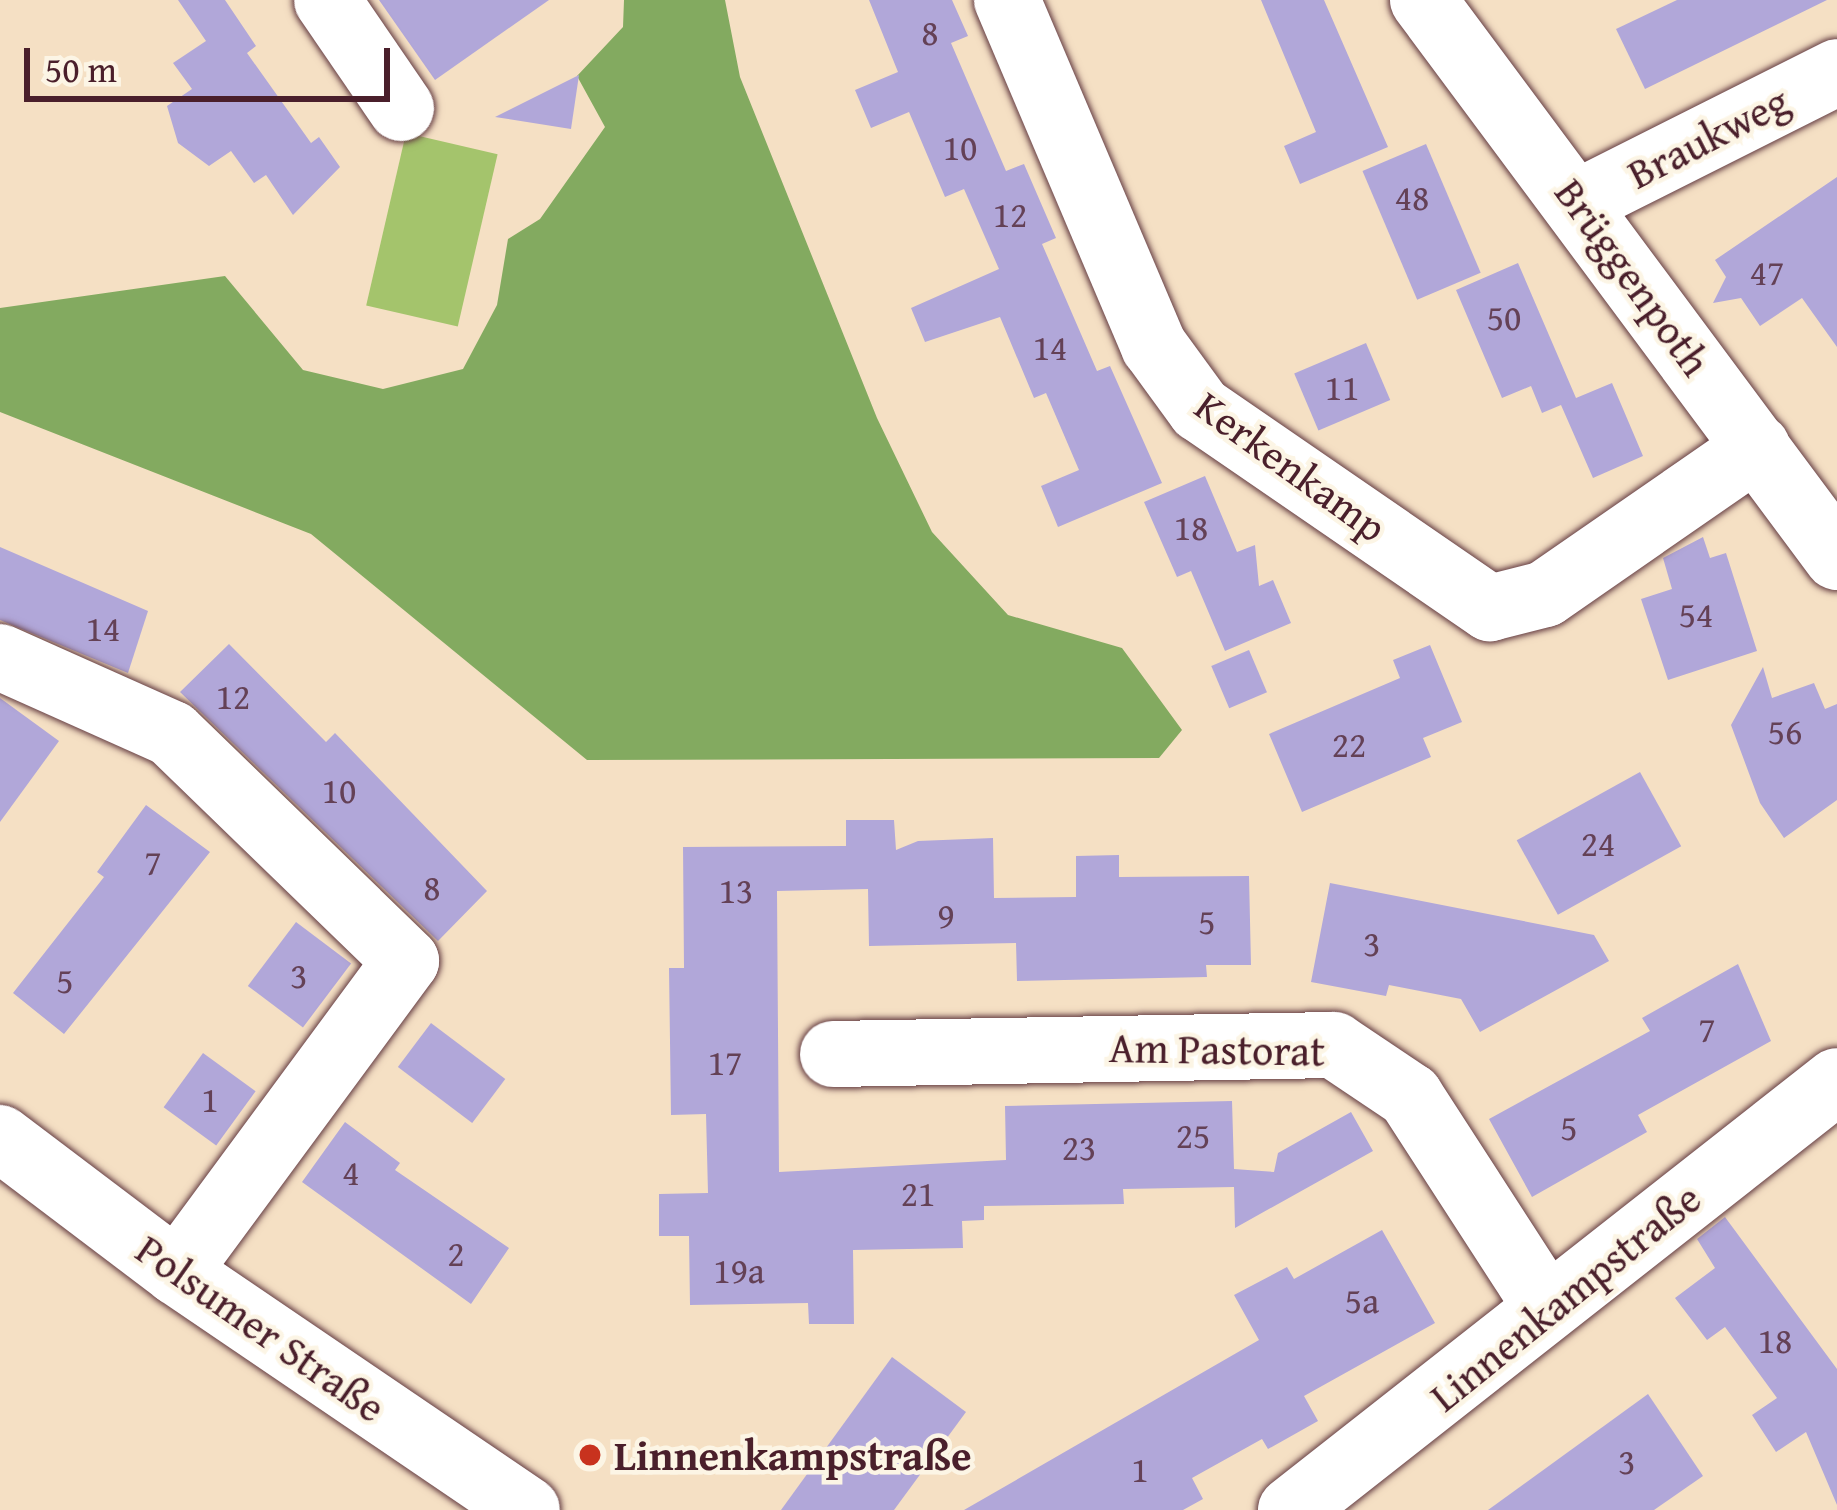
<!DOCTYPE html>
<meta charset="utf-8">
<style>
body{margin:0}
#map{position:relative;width:1837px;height:1510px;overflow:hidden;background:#f5e0c4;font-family:"Gentium Book Plus",serif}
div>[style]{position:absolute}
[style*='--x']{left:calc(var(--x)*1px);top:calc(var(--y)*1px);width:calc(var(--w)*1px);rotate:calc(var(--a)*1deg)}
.green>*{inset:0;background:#a4c46c;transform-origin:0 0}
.forest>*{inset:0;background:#83aa60}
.building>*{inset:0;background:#b1a7d9;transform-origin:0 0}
.roads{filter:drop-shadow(0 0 3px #643c42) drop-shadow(0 0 3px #643c42)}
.minor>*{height:66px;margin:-33px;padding:0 33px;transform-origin:33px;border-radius:33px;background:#fff}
.major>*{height:66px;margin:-33px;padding:0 33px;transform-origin:33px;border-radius:33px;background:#fff}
.dots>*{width:33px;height:33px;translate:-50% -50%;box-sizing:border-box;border:6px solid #fcf5e5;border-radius:50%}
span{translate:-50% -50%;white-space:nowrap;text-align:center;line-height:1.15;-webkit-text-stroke:9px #fcf5e5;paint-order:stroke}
.number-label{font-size:36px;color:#644156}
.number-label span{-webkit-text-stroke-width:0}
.street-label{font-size:42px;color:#4a1f2b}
.poi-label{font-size:42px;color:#4a1f2b;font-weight:700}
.left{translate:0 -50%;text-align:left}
.scale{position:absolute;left:24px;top:48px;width:366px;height:54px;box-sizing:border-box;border:6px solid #4a1f2b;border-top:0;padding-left:15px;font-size:36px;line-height:42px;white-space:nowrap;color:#4a1f2b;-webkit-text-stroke:9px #fcf5e5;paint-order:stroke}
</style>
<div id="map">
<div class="green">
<div style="left:406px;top:133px;width:94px;height:177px;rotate:13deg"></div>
</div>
<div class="forest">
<div style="clip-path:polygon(624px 0,725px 0,740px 77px,877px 418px,932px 532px,1008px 615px,1122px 648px,1182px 730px,1159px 758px,587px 760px,311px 534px,0 412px,0 308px,225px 276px,303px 370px,383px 389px,463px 369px,497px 305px,508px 239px,540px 219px,605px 127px,577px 76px,623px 27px)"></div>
</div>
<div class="building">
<div style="clip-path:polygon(178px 0,225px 0,256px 46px,247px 53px,311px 143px,319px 137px,340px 167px,293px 215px,266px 175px,254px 183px,231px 151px,209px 166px,178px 143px,167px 106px,192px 89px,173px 63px,206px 41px)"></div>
<div style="clip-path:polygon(379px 0,549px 0,435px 80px)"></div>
<div style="clip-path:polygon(869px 0,952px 0,968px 36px,951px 43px,1006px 171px,1024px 164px,1056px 238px,1042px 244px,1097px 371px,1110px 366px,1162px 483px,1058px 527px,1041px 486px,1079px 470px,1046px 393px,1034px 398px,1000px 317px,925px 342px,911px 308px,999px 269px,964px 189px,945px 197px,909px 112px,871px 128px,855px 90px,898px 72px)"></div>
<div style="clip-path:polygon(1261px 0,1324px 0,1388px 147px,1300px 184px,1284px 146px,1316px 132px)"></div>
<div style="clip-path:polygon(1677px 0,1827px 0,1645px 89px,1616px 29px)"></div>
<div style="clip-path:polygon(579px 75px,571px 129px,495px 117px)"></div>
<div style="left:1426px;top:144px;width:140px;height:69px;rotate:67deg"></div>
<div style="clip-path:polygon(1837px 177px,1837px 347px,1802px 298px,1760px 326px,1741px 298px,1713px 303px,1726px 277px,1715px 260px)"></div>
<div style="clip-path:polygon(1518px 263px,1576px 398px,1612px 383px,1643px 456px,1593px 478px,1561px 405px,1542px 413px,1531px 386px,1502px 398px,1456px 290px)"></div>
<div style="left:1366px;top:343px;width:62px;height:78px;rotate:67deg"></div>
<div style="clip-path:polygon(1205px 476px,1237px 552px,1255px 545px,1259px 586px,1273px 580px,1291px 623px,1225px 651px,1191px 571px,1177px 577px,1144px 502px)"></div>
<div style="clip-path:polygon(1703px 537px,1710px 558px,1726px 553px,1757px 651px,1668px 680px,1641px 599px,1672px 589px,1663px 558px)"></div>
<div style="clip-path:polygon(0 547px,148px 611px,128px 673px,0 620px)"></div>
<div style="clip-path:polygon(229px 644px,326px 742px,335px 733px,487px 891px,438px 941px,180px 692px)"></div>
<div style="clip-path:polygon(1430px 645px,1462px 722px,1423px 738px,1431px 757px,1302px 812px,1269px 734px,1400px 678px,1393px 660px)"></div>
<div style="left:1249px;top:650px;width:46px;height:41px;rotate:67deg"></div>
<div style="clip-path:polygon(1763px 667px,1772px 698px,1814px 683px,1825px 709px,1837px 704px,1837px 800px,1784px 838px,1760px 803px,1731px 725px)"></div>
<div style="clip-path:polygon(0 698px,59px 741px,0 822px)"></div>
<div style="left:1640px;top:772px;width:85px;height:141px;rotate:61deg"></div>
<div style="clip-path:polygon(146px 805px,210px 852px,64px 1034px,13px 993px,104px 877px,97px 872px)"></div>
<div style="clip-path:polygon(846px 820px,894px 820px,896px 850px,918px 841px,993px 838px,994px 898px,1076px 897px,1076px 856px,1119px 855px,1119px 877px,1249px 876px,1251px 965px,1206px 965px,1207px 977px,1017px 981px,1016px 943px,869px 946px,868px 889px,777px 891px,779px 1172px,1006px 1160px,1005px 1106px,1232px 1101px,1234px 1169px,1274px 1172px,1278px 1153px,1351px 1112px,1373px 1151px,1235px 1228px,1234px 1187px,1123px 1189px,1124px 1204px,984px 1206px,984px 1220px,962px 1221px,963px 1248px,853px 1250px,854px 1324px,809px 1324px,808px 1303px,690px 1305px,689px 1236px,659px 1236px,659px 1194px,708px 1193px,706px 1114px,671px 1115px,669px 968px,684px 968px,683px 847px,846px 846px)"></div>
<div style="clip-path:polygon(1330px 883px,1594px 935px,1609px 961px,1480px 1032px,1461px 999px,1389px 985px,1386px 996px,1311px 982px)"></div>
<div style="left:296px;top:922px;width:69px;height:80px;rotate:37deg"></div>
<div style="clip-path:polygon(1738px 964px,1771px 1041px,1638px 1115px,1647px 1132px,1532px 1197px,1489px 1119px,1650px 1031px,1642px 1018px)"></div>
<div style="left:431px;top:1023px;width:93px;height:55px;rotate:37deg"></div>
<div style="left:203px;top:1053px;width:65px;height:67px;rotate:36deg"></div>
<div style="clip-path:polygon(345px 1122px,400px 1163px,395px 1170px,509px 1248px,471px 1304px,302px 1182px)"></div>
<div style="clip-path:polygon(1725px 1217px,1837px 1369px,1837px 1505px,1806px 1432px,1776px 1452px,1752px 1415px,1777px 1398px,1725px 1327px,1707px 1340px,1675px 1298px,1715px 1268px,1697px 1239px)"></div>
<div style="clip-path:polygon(1382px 1230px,1435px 1323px,1304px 1396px,1318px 1421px,1268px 1449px,1262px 1439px,1192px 1478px,1203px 1499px,1183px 1510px,964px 1510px,1259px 1340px,1234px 1295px,1287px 1267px,1294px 1279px)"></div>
<div style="clip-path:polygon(892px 1357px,966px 1412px,894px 1510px,781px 1510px)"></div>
<div style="clip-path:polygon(1648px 1394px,1703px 1476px,1654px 1510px,1488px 1510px)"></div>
</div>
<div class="roads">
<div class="minor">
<div style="--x:327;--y:0;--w:131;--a:55.6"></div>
<div style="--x:1007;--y:0;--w:376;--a:67"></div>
<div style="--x:1154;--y:346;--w:78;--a:53.9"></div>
<div style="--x:1200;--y:409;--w:352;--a:34.5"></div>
<div style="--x:1490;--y:608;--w:57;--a:-14.3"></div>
<div style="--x:1545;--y:594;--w:258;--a:-34.7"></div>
<div style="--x:1423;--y:0;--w:694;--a:53.38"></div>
<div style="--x:1579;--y:202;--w:289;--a:-26.7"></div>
<div style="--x:0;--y:657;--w:188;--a:24.1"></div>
<div style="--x:172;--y:734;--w:326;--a:44.1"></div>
<div style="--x:406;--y:961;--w:386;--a:126.4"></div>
<div style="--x:833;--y:1054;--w:501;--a:-1.03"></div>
<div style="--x:1334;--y:1045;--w:92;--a:33.9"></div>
<div style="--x:1410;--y:1096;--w:249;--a:57.1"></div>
<div style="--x:1291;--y:1510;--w:694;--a:-38.16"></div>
</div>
<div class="major">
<div style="--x:0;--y:1138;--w:222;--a:37.1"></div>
<div style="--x:177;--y:1272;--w:423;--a:34.2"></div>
</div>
</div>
<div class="dots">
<div style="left:590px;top:1455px;background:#c8321e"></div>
</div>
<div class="number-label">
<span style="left:930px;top:32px">8</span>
<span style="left:960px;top:147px">10</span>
<span style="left:1412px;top:197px">48</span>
<span style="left:1010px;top:214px">12</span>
<span style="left:1767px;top:272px">47</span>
<span style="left:1504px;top:317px">50</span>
<span style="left:1050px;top:347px">14</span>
<span style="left:1342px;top:387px">11</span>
<span style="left:1191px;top:527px">18</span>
<span style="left:1696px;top:614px">54</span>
<span style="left:103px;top:628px">14</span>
<span style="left:233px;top:696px">12</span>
<span style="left:1785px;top:731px">56</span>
<span style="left:1349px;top:744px">22</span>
<span style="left:339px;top:790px">10</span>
<span style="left:1598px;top:843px">24</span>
<span style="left:153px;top:862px">7</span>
<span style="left:432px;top:887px">8</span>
<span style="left:736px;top:890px">13</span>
<span style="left:946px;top:915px">9</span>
<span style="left:1207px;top:921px">5</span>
<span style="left:1372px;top:943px">3</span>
<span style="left:299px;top:975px">3</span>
<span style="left:65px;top:980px">5</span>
<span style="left:1707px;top:1029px">7</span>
<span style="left:725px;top:1062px">17</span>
<span style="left:210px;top:1099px">1</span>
<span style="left:1569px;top:1127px">5</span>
<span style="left:1193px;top:1135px">25</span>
<span style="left:1079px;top:1147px">23</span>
<span style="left:351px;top:1172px">4</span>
<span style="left:918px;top:1193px">21</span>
<span style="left:456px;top:1253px">2</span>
<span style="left:739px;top:1270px">19a</span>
<span style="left:1362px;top:1300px">5a</span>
<span style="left:1775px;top:1340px">18</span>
<span style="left:1627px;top:1461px">3</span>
<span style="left:1140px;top:1469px">1</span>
</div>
<div class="street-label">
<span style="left:1708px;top:137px;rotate:-27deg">Braukweg</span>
<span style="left:1633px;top:277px;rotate:54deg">Brüggenpoth</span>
<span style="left:1291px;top:466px;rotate:36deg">Kerkenkamp</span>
<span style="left:1217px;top:1049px;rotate:1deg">Am Pastorat</span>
<span style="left:1565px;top:1297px;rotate:-39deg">Linnenkampstraße</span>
<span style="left:261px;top:1328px;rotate:35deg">Polsumer Straße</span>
</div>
<div class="poi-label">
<span class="left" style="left:614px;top:1455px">Linnenkampstraße</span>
</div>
<div class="scale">50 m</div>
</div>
